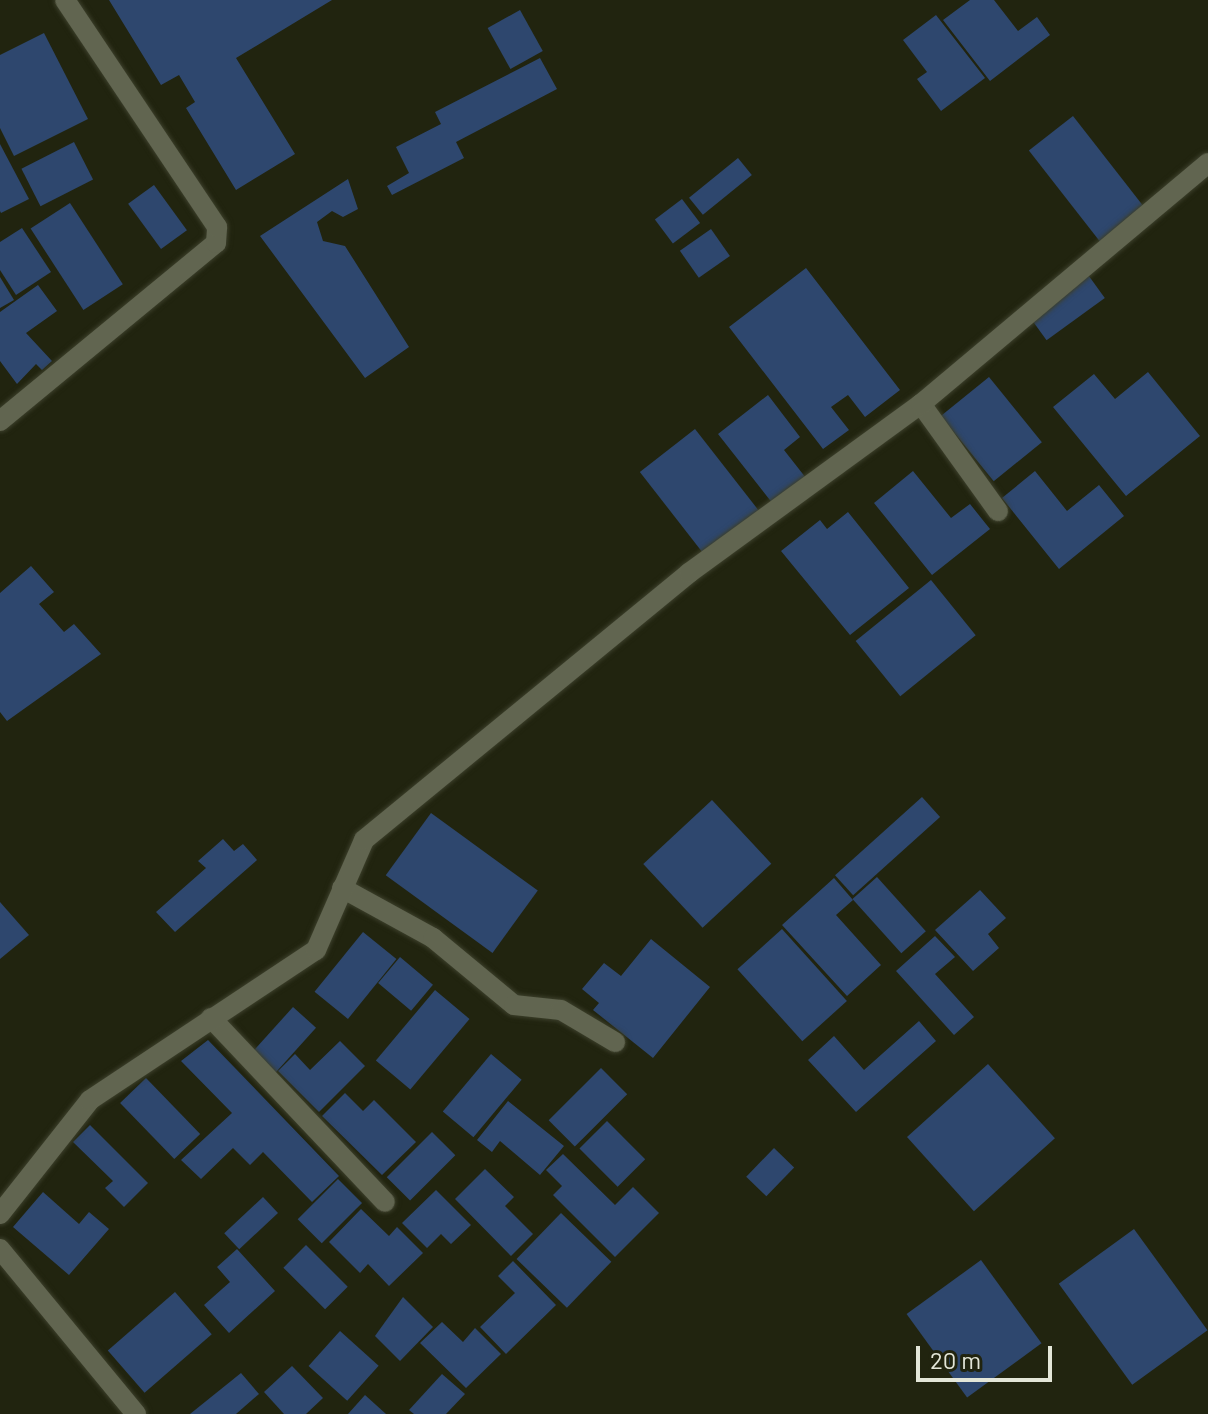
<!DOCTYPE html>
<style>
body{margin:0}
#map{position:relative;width:1208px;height:1414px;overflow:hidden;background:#21240f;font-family:Barlow,sans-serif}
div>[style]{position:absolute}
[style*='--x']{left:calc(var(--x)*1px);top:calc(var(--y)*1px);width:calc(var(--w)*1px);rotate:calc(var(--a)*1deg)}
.building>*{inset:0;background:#2e476e;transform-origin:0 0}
.roads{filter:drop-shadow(0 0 2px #3c3f2b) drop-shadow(0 0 2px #3c3f2b)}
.street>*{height:20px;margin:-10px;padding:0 10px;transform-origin:10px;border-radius:10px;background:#616550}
span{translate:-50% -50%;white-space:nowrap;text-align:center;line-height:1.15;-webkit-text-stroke:7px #21240f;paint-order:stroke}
.scale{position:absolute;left:916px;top:1346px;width:136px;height:36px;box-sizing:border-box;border:4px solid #e3e6d8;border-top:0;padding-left:10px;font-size:24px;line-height:28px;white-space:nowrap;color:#e3e6d8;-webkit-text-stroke:6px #21240f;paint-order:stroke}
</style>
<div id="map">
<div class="building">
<div style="clip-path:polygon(109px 0,332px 0,236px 58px,295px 154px,236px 190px,186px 108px,195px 102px,179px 75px,161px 85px)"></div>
<div style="clip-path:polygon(970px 0,994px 0,1018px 31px,1037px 17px,1050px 35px,990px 81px,943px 20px)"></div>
<div style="left:520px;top:10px;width:47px;height:37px;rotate:61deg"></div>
<div style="clip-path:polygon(936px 15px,985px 78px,941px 111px,917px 79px,927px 72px,903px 40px)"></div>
<div style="clip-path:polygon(44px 33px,88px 119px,14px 156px,0 128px,0 55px)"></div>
<div style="clip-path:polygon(540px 58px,557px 89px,456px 142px,464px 158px,392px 195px,387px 186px,409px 173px,396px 147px,441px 124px,435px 112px)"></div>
<div style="left:1073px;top:116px;width:116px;height:56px;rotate:52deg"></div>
<div style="left:74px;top:142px;width:42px;height:59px;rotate:63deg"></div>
<div style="clip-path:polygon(0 144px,29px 199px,1px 213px,0 211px)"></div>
<div style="left:738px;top:158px;width:22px;height:63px;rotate:51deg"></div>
<div style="clip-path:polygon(348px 179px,358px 209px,343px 217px,332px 211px,317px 222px,323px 241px,345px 246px,409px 347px,365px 378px,260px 236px)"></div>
<div style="left:154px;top:185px;width:56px;height:32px;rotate:54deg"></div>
<div style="left:682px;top:199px;width:30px;height:34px;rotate:53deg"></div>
<div style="left:70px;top:203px;width:97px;height:47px;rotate:57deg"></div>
<div style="clip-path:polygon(22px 228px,51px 272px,16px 295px,0 270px,0 242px)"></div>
<div style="left:711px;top:229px;width:33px;height:38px;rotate:55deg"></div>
<div style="clip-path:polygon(806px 268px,900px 390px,865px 417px,848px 395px,831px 407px,849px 430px,823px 449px,729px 327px)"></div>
<div style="left:1086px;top:272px;width:32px;height:72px;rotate:54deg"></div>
<div style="clip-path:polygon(0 277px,14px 300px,0 308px)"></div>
<div style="clip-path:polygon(38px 285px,57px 311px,26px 333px,52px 361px,42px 370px,36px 364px,17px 384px,0 361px,0 312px)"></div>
<div style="clip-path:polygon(1148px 372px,1200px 436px,1126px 496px,1053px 407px,1094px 374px,1115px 399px)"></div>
<div style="left:989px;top:377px;width:84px;height:62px;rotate:51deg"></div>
<div style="clip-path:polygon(768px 395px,800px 437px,784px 450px,806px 478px,773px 504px,718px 434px)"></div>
<div style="left:695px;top:429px;width:106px;height:70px;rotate:52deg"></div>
<div style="clip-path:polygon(913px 471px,951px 518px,970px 504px,990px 529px,932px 575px,874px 503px)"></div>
<div style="clip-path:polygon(1035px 471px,1067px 511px,1099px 485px,1124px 516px,1059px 569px,1002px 498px)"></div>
<div style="clip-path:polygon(848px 512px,909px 588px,850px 635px,781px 551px,820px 520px,827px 529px)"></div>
<div style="clip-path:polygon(31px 566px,54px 592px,39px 604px,64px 632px,74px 624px,101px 654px,7px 721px,0 712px,0 593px)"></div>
<div style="left:931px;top:580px;width:71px;height:97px;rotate:51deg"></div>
<div style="left:922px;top:797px;width:27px;height:117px;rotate:48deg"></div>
<div style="left:712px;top:800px;width:87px;height:94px;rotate:47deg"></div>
<div style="left:431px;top:813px;width:132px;height:77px;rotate:36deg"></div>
<div style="clip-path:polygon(223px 839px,234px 851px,243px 844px,257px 860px,175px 932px,156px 912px,206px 868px,198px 861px)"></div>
<div style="left:877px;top:877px;width:73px;height:33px;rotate:48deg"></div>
<div style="clip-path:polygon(834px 878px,853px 900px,836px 915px,881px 965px,847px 996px,782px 925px)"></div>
<div style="clip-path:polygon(980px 890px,1006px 918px,988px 934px,999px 948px,973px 971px,935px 930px)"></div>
<div style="clip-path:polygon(0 902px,29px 935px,0 959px)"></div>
<div style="left:782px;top:929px;width:97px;height:60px;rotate:48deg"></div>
<div style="left:363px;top:932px;width:43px;height:77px;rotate:39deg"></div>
<div style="clip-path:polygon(935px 936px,955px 957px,935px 974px,974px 1017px,954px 1035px,896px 971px)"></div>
<div style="clip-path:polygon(651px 939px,710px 987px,653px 1058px,593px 1010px,599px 1003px,582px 989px,604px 963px,621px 976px)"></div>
<div style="left:400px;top:957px;width:43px;height:34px;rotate:40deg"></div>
<div style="left:435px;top:990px;width:45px;height:92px;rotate:40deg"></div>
<div style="left:293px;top:1007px;width:31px;height:62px;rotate:42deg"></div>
<div style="clip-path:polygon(919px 1021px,936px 1041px,856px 1112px,808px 1060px,834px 1036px,864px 1070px)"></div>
<div style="clip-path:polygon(208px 1040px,339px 1176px,312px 1202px,263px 1152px,250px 1165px,233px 1148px,201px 1179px,181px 1160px,232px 1113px,181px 1061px)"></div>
<div style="clip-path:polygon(340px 1041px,365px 1066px,319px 1112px,278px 1071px,295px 1054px,310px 1070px)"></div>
<div style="left:491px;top:1054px;width:40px;height:75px;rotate:40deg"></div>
<div style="left:988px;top:1064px;width:100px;height:109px;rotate:48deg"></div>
<div style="left:601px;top:1068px;width:37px;height:74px;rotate:45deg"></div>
<div style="left:146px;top:1078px;width:78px;height:36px;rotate:46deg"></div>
<div style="clip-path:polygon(345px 1093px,363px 1111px,374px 1100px,416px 1142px,382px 1175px,322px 1116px)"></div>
<div style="clip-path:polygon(508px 1101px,564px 1146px,540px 1175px,500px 1141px,492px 1152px,477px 1140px)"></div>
<div style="left:607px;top:1121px;width:54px;height:39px;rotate:45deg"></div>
<div style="clip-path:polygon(90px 1125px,148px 1183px,124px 1207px,105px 1188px,113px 1181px,73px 1142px)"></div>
<div style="left:432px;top:1132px;width:33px;height:64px;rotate:45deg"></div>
<div style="left:774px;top:1148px;width:28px;height:40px;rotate:44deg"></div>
<div style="clip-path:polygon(563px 1154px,615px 1205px,633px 1187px,659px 1213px,615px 1257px,553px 1195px,562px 1186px,546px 1170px)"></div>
<div style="clip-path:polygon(485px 1169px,514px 1197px,505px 1206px,533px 1234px,511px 1256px,455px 1199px)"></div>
<div style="left:338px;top:1179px;width:34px;height:57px;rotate:45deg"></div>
<div style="clip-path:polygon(436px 1190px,471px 1225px,451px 1244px,441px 1234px,427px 1248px,402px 1223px)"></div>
<div style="clip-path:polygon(43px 1192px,79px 1224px,89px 1212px,109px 1229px,69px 1275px,13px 1227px)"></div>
<div style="left:263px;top:1197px;width:22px;height:53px;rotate:47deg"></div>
<div style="clip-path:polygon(361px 1209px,389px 1236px,397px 1227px,423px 1253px,389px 1286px,368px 1264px,360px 1273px,329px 1242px)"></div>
<div style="left:561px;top:1213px;width:70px;height:64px;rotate:44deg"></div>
<div style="left:1134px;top:1229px;width:125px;height:93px;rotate:54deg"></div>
<div style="left:306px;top:1245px;width:59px;height:32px;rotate:45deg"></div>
<div style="clip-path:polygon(237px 1249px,275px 1291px,229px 1333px,204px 1305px,230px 1282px,217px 1267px)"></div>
<div style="left:981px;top:1260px;width:103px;height:92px;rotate:54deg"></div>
<div style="clip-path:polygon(513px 1261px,556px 1305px,506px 1354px,480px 1327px,515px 1293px,498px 1276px)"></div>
<div style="left:175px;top:1292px;width:56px;height:89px;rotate:49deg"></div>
<div style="clip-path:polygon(403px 1297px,433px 1327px,400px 1361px,375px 1336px)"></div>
<div style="clip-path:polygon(442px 1322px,463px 1342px,475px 1328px,501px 1354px,466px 1388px,420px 1343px)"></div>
<div style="left:340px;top:1331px;width:52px;height:47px;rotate:42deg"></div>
<div style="clip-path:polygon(292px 1366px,323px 1398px,306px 1414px,284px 1414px,264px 1392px)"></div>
<div style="clip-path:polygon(241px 1373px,259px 1394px,236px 1414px,190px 1414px)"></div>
<div style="clip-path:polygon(442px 1374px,465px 1394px,446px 1414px,414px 1414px,409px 1410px)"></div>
<div style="clip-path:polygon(365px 1395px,386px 1414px,348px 1414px)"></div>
</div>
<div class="roads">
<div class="street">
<div style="--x:921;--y:404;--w:132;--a:54.3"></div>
<div style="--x:0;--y:421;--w:280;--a:-39.5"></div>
<div style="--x:216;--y:243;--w:16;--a:-86"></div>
<div style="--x:217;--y:227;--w:273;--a:-123.8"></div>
<div style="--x:342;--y:888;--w:104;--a:28.8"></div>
<div style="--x:433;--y:938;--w:105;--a:39.6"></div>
<div style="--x:514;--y:1005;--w:47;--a:6.1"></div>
<div style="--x:561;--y:1010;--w:63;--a:30.7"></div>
<div style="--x:211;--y:1018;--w:253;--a:46.6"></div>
<div style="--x:0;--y:1214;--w:145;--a:-51.7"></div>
<div style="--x:90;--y:1100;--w:271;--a:-33.6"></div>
<div style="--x:316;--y:950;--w:120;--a:-66.4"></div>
<div style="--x:364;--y:840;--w:421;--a:-39.4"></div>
<div style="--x:689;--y:573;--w:287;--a:-36.1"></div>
<div style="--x:921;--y:404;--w:375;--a:-40"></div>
<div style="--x:0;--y:1249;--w:214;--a:50.5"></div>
</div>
</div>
<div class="scale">20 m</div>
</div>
